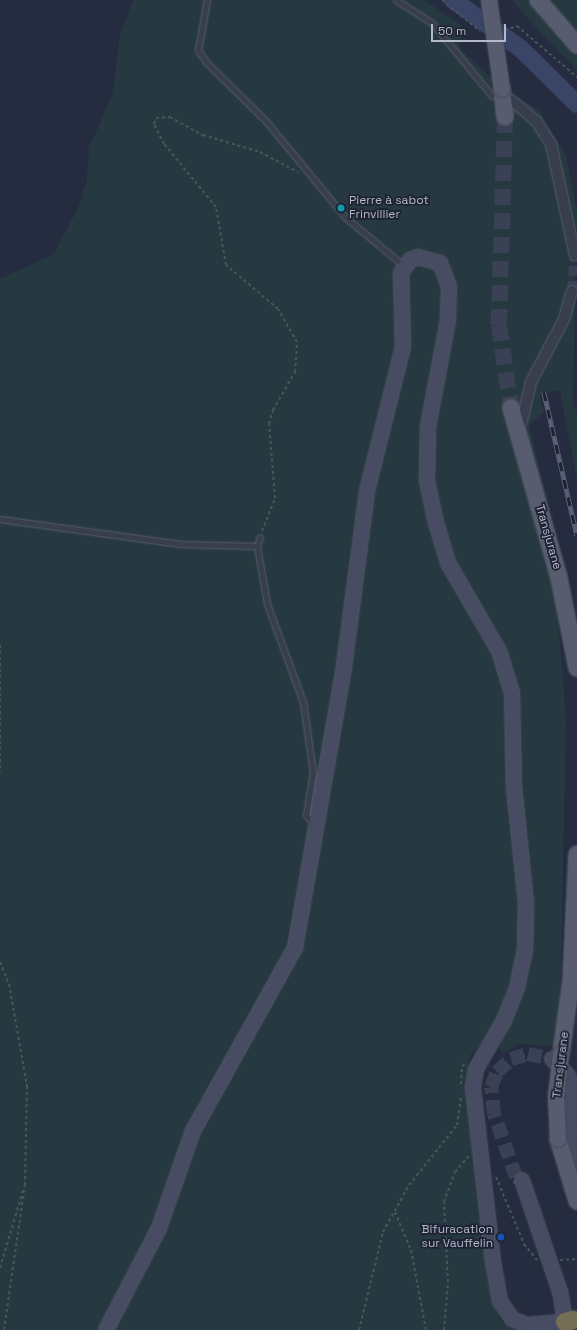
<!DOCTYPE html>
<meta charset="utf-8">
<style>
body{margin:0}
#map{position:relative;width:577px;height:1330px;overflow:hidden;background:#252c3f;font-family:"Space Grotesk",sans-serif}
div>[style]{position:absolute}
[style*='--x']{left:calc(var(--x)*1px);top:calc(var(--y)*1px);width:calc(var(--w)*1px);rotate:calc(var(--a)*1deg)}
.green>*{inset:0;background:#273940}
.river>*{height:18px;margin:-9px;padding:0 9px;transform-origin:9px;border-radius:9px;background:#394466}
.street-tunnel>*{height:10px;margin-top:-5px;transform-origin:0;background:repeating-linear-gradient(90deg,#3b4154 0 10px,transparent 0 15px)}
.secondary-tunnel>*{height:14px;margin-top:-7px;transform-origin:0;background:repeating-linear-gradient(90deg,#3b4154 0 14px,transparent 0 21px)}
.primary-tunnel>*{height:16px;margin-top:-8px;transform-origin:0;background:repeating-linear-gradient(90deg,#3b4154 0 16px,transparent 0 24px)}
.path>*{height:2px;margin-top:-1px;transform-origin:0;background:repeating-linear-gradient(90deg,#45565d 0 3px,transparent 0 6px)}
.roads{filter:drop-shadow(0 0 1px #575c6d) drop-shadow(0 0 1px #575c6d)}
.lane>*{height:5px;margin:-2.5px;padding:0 2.5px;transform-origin:2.5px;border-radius:2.5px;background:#393e4f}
.street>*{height:10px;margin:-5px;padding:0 5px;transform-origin:5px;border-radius:5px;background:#393e4f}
.secondary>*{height:14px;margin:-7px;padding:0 7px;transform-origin:7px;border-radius:7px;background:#474c62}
.primary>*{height:16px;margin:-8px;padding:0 8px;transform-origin:8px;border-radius:8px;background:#575d6f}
.highway>*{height:18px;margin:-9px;padding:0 9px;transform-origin:9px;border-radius:9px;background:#756e56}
.rail>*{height:4.5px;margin-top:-2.25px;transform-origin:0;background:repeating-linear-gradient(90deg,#1e2334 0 9px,#5b6176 0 18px);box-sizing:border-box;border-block:1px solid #5b6176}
.bridges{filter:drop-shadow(0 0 1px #424758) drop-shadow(0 0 1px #424758)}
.primary-bridge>*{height:16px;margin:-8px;padding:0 8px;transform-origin:8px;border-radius:8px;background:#575d6f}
.dots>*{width:11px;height:11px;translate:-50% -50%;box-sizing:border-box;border:2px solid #1e2334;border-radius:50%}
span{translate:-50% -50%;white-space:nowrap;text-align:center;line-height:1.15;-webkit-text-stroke:3.5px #1e2334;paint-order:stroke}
.poi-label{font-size:12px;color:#b5baca}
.left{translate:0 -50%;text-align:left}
.right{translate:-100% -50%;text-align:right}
.street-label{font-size:12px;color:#b5baca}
.scale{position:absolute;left:431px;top:24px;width:75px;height:18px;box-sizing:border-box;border:2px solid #b5baca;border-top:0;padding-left:5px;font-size:12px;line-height:14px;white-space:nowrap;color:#b5baca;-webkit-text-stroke:3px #1e2334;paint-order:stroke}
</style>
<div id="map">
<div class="green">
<div style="clip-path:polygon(133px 0,424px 0,461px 25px,460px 48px,489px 76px,540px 112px,566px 155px,577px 211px,573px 405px,577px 413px,577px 480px,560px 390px,540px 394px,544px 412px,529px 425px,549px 508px,566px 719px,560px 1017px,556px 1046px,517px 1044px,504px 1054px,499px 1047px,512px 1017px,471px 1054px,467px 1066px,470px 1067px,493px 1302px,500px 1320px,512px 1330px,0 1330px,0 279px,54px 254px,79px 206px,87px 179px,89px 148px,113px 93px,120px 35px)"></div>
<div style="clip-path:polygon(512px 0,577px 0,577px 70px,540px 32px)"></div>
</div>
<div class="river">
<div style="--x:453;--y:0;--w:82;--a:35.6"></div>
<div style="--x:520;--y:48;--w:80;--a:44.5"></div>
</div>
<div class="street-tunnel">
<div style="--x:572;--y:291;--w:36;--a:-85"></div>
</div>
<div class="secondary-tunnel">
<div style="--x:522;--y:1180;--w:7;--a:-153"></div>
<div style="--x:516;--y:1177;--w:67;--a:-109.2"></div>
<div style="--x:494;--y:1114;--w:27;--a:-96"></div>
<div style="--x:491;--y:1087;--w:16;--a:-68"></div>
<div style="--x:497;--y:1072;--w:19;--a:-43"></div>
<div style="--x:511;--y:1059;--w:18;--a:-16"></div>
<div style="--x:528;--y:1054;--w:25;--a:12"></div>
</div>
<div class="primary-tunnel">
<div style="--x:505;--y:117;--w:208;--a:91.7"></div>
<div style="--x:499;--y:325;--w:84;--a:81.8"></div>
</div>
<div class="path">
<div style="--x:442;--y:0;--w:49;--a:39.2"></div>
<div style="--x:505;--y:30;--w:13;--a:-18"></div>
<div style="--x:517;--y:26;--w:79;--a:40.4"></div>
<div style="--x:262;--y:531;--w:35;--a:-68"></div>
<div style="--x:275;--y:498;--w:74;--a:-94.6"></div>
<div style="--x:269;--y:424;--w:15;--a:-74"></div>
<div style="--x:273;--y:410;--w:44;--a:-59.9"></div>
<div style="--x:295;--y:372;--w:30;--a:-86"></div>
<div style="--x:297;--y:342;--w:38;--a:-120"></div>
<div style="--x:278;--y:309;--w:68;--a:-139.8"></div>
<div style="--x:226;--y:265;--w:59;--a:-99.8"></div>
<div style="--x:216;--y:207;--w:82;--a:-129.5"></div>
<div style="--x:164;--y:144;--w:22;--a:-117"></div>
<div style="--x:154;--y:124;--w:6;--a:-72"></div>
<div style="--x:156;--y:118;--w:14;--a:-4"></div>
<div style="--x:170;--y:117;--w:38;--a:29"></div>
<div style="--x:203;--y:135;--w:59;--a:16.6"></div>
<div style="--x:260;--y:152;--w:43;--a:27.8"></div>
<div style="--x:0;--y:645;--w:127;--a:90"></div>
<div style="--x:0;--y:962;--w:24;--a:68"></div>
<div style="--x:9;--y:984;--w:104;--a:80"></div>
<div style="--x:27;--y:1086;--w:98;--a:91.2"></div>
<div style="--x:25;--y:1184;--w:148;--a:98.2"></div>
<div style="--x:461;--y:1084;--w:18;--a:-87"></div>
<div style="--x:462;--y:1066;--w:5;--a:-37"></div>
<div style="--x:496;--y:1177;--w:73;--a:67.3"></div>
<div style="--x:524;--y:1244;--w:21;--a:51"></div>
<div style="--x:395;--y:1212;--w:41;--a:67.2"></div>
<div style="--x:411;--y:1250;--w:81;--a:79.4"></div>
<div style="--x:560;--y:1260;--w:17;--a:-3"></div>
<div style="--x:0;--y:1268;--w:84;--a:-73.5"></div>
<div style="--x:359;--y:1330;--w:101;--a:-76.2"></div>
<div style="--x:383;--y:1232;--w:54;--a:-61"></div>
<div style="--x:409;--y:1185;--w:77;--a:-51.3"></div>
<div style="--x:457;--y:1125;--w:30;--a:-82"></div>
<div style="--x:444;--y:1330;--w:48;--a:-85.2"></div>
<div style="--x:448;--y:1282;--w:80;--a:-92.9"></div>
<div style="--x:444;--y:1202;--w:32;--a:-70"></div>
<div style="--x:455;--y:1172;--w:21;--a:-49"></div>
</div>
<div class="roads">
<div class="lane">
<div style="--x:207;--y:0;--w:51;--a:100.2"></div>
<div style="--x:198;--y:50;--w:14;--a:56"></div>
<div style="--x:206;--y:62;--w:83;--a:44.5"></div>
<div style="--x:265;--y:120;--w:126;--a:50.5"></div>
<div style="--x:345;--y:217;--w:77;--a:39.7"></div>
<div style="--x:396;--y:0;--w:43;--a:32.6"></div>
<div style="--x:432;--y:23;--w:94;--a:50.6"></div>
<div style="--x:0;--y:519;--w:182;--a:7.9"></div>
<div style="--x:180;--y:544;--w:77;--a:1.5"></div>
<div style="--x:257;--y:546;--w:59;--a:80.2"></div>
<div style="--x:267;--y:604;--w:104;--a:69.8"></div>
<div style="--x:303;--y:702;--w:71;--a:81.9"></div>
<div style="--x:313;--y:772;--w:44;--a:99.2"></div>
<div style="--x:306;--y:815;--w:13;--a:48"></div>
<div style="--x:257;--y:546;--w:9;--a:-72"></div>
</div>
<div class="street">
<div style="--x:511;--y:100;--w:33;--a:40"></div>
<div style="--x:536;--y:121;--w:27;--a:57"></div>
<div style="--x:551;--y:144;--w:114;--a:77.8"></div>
<div style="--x:522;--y:421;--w:40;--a:-77"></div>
<div style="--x:531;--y:382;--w:71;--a:-62.4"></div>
<div style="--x:564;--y:319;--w:29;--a:-74"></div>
</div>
<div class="secondary">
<div style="--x:552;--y:1059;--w:21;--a:45"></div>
<div style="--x:567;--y:1074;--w:14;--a:65"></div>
<div style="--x:573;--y:1087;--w:51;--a:94.5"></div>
<div style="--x:569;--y:1138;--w:28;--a:73"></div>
<div style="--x:106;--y:1330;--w:115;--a:-62.5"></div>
<div style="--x:159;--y:1228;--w:103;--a:-70.7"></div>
<div style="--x:193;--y:1131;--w:210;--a:-60.9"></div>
<div style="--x:295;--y:948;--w:278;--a:-80.1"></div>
<div style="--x:343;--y:674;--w:185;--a:-82.5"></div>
<div style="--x:367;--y:491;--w:148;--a:-76"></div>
<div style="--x:403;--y:347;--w:74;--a:-91.5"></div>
<div style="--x:401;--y:273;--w:16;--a:-55"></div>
<div style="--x:410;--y:260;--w:9;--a:-21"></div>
<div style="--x:418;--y:257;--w:23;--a:15"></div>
<div style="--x:440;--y:263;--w:26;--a:69"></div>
<div style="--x:449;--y:287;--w:33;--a:92"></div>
<div style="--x:448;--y:320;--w:109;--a:100.6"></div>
<div style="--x:428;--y:427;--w:54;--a:91.1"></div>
<div style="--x:427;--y:481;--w:39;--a:78"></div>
<div style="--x:435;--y:519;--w:46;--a:73.5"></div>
<div style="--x:448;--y:563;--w:102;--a:59.9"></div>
<div style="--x:499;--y:651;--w:44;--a:72.8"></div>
<div style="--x:512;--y:693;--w:94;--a:88.8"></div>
<div style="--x:514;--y:787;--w:118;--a:84.1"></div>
<div style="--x:526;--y:904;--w:46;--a:91.2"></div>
<div style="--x:525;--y:950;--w:39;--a:102"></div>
<div style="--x:517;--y:988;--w:37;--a:112"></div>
<div style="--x:503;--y:1022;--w:54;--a:119.9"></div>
<div style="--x:476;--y:1069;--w:19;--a:99"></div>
<div style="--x:473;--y:1088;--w:174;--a:83.4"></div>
<div style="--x:493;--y:1261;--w:41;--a:80.1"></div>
<div style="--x:500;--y:1301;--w:22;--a:56"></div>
<div style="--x:512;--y:1319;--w:16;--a:22"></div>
<div style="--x:527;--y:1325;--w:38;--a:-5"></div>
<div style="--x:565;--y:1322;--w:30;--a:-99"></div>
<div style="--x:560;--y:1292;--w:118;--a:-108.7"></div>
</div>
<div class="primary">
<div style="--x:538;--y:0;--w:60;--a:49.1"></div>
<div style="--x:502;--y:89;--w:28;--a:84"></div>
<div style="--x:511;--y:408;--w:177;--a:74.2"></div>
<div style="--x:559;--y:578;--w:92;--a:78.7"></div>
<div style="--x:561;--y:1054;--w:74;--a:-82.2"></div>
<div style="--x:571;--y:981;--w:127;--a:-87.3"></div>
<div style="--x:558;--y:1139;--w:65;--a:73"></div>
</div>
<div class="highway">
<div style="--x:565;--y:1322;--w:8;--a:-14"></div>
</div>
</div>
<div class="rail">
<div style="--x:544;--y:392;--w:147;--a:77"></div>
</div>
<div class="bridges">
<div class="primary-bridge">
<div style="--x:489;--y:0;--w:90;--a:81.7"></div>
<div style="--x:558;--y:1139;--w:42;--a:-92.7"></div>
<div style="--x:556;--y:1097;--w:43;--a:-83.4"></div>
</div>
</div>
<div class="dots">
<div style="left:341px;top:208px;background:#0f9aa8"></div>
<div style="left:501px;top:1237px;background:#1a4fb4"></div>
</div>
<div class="poi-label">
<span class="left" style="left:349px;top:208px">Pierre à sabot<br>Frinvillier</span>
<span class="right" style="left:493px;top:1237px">Bifuracation<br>sur Vauffelin</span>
</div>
<div class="street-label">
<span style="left:548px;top:537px;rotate:74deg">Transjurane</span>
<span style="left:561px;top:1065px;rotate:-83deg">Transjurane</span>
</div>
<div class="scale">50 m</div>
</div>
